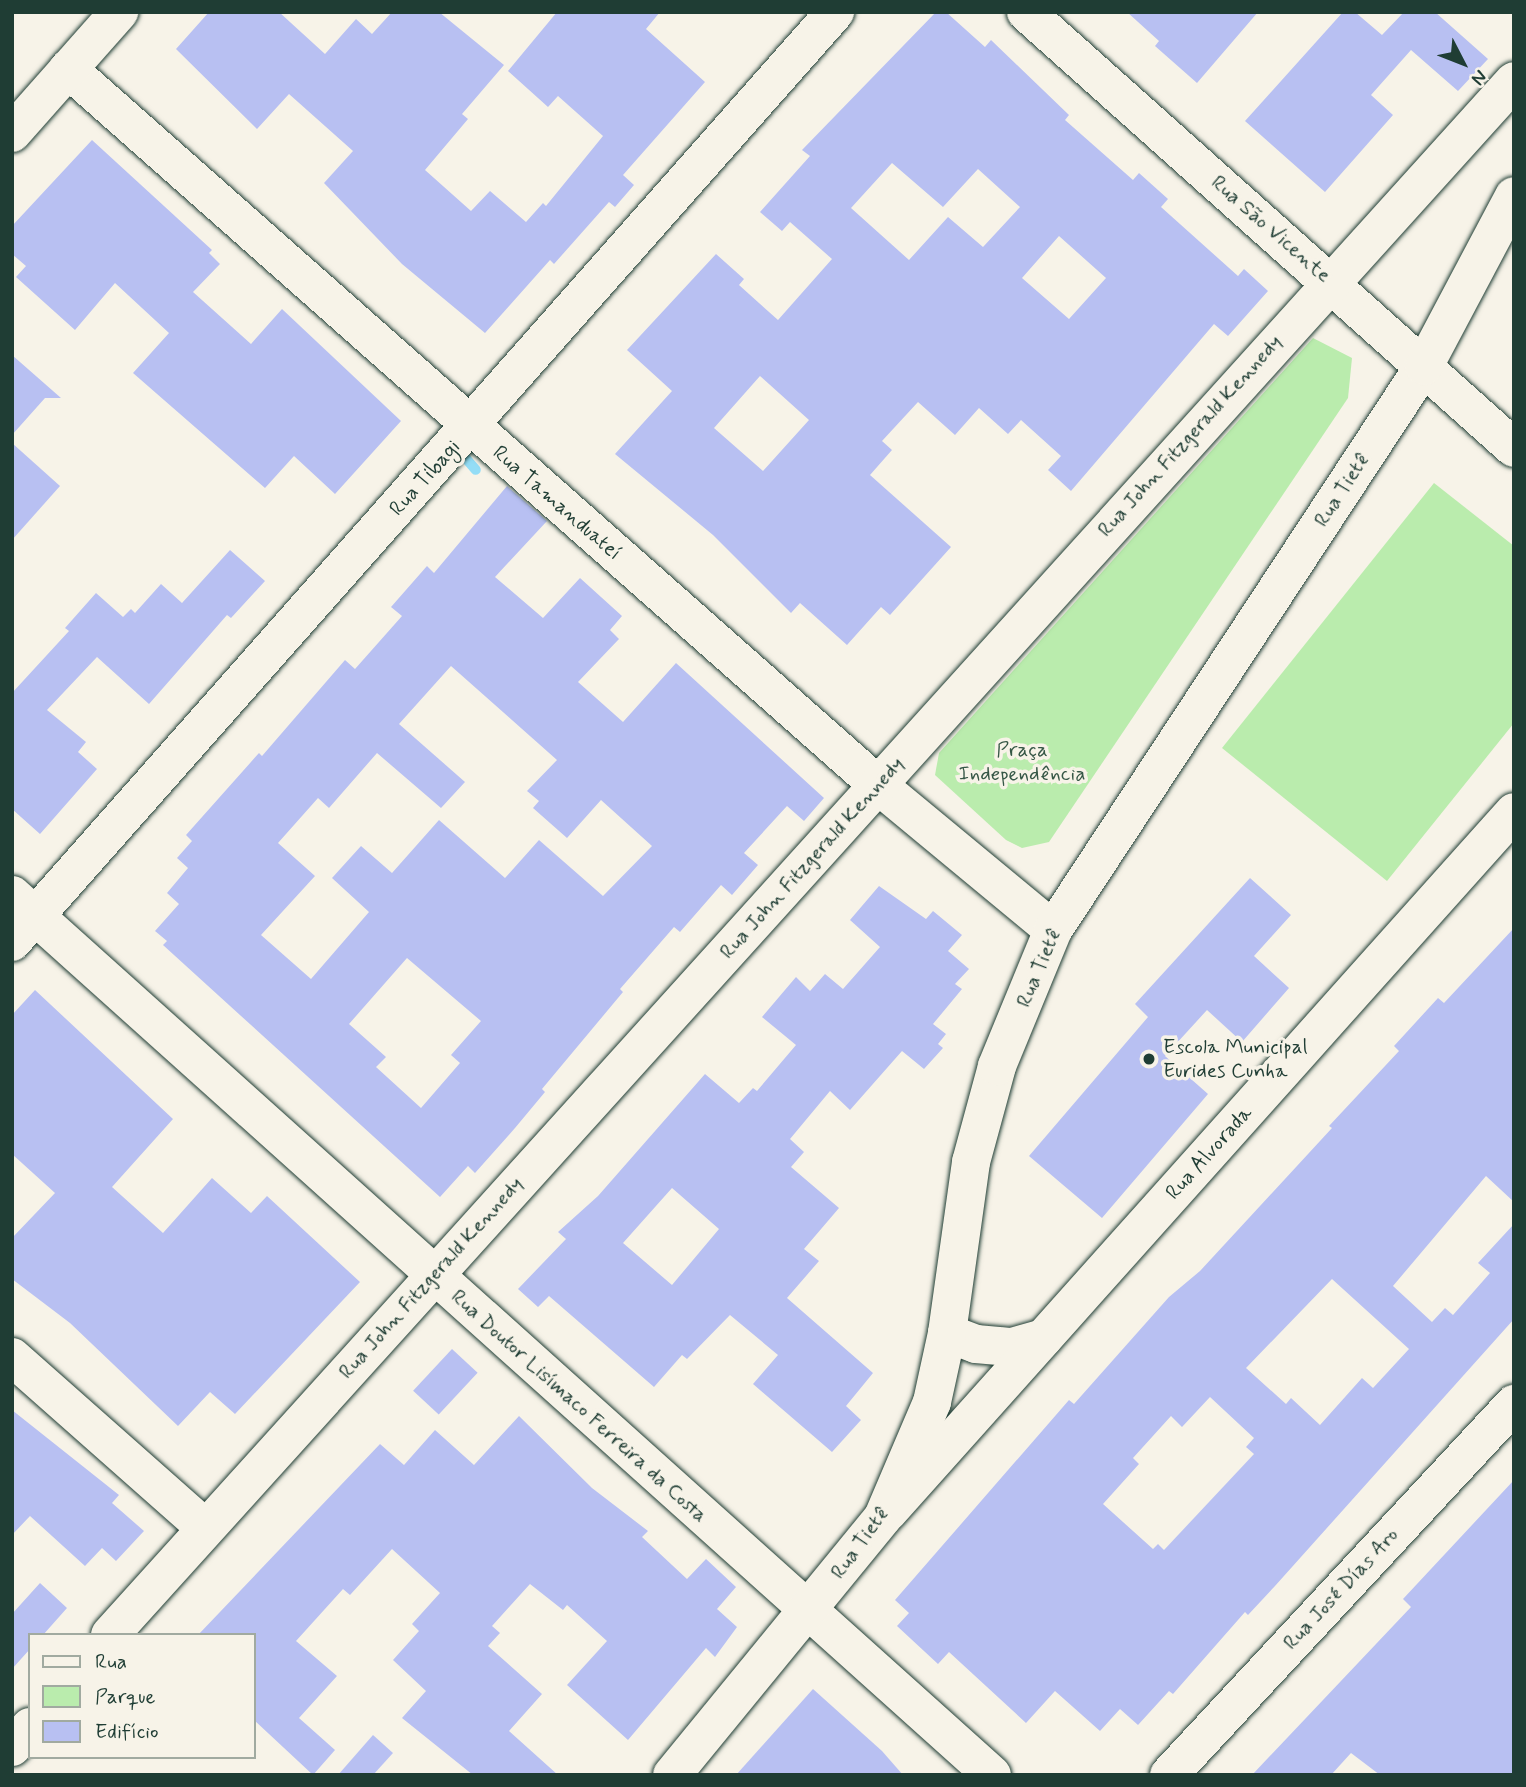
<!DOCTYPE html>
<meta charset="utf-8">
<style>
body{margin:0}
#map{position:relative;width:1526px;height:1787px;overflow:hidden;background:#f7f3e8;font-family:Mynerve,sans-serif}
div>[style]{position:absolute}
[style*='--x']{left:calc(var(--x)*1px);top:calc(var(--y)*1px);width:calc(var(--w)*1px);rotate:calc(var(--a)*1deg)}
.green>*{inset:0;background:#baecad}
.stream>*{height:10px;margin:-5px;padding:0 5px;transform-origin:5px;border-radius:5px;background:#94ddf6}
.building>*{inset:0;background:#b8c0f2;transform-origin:0 0}
.roads{filter:drop-shadow(0 0 2px #1f3d34) drop-shadow(0 0 2px #1f3d34)}
.minor>*{height:38px;margin:-19px;padding:0 19px;transform-origin:19px;border-radius:19px;background:#f7f3e8}
.tertiary>*{height:38px;margin:-19px;padding:0 19px;transform-origin:19px;border-radius:19px;background:#f7f3e8}
.dots>*{width:19px;height:19px;translate:-50% -50%;box-sizing:border-box;border:4px solid #f7f3e8;border-radius:50%}
span{translate:-50% -50%;white-space:nowrap;text-align:center;line-height:1.15;-webkit-text-stroke:7px #f7f3e8;paint-order:stroke}
.street-label{font-size:21px;color:#1f3d34}
.park-label{font-size:21px;color:#365746}
.poi-label{font-size:21px;color:#1f3d34}
.left{translate:0 -50%;text-align:left}
.frame{position:absolute;inset:0;border:14px solid #1f3d34;pointer-events:none}
.legend{position:absolute;left:28px;top:1633px;width:228px;height:126px;box-sizing:border-box;background:#f7f3e8;border:2px solid #a1aaa0;margin:0;padding:9px 12px;list-style:none;font-size:21px;color:#1f3d34}
.legend li{display:flex;align-items:center;gap:14px;height:35px}
.legend b{width:35px;border:2px solid #a1aaa0}
.north{position:absolute;left:1428px;top:28px;width:70px;height:70px;-webkit-text-stroke:5px #f7f3e8;paint-order:stroke;rotate:132deg;font-size:19px;font-weight:700;line-height:28px;text-align:center;color:#1f3d34}
.north::after{content:'';display:block;margin:auto;width:24px;height:32px;background:#1f3d34;clip-path:polygon(50% 0,100% 100%,50% 72%,0 100%)}
</style>
<div id="map">
<div class="green">
<div style="clip-path:polygon(1313px 338px,1352px 358px,1348px 398px,1049px 842px,1022px 848px,1006px 840px,935px 775px,939px 753px)"></div>
<div style="clip-path:polygon(1434px 483px,1514px 546px,1514px 723px,1387px 881px,1222px 748px)"></div>
</div>
<div class="stream">
<div style="--x:462;--y:454;--w:21;--a:49"></div>
</div>
<div class="building">
<div style="clip-path:polygon(209px 12px,279px 12px,325px 54px,356px 19px,372px 34px,392px 12px,439px 12px,504px 65px,462px 114px,468px 119px,425px 170px,471px 211px,490px 191px,526px 222px,543px 203px,546px 206px,603px 136px,558px 96px,548px 107px,508px 71px,557px 12px,660px 12px,646px 29px,705px 82px,623px 175px,634px 185px,615px 207px,609px 202px,554px 264px,550px 260px,485px 333px,402px 264px,324px 183px,353px 151px,289px 94px,257px 129px,176px 49px)"></div>
<div style="clip-path:polygon(evenodd,936px 12px,946px 12px,985px 47px,991px 40px,1069px 115px,1065px 120px,1133px 180px,1139px 173px,1168px 199px,1161px 207px,1238px 276px,1244px 269px,1268px 291px,1228px 336px,1214px 324px,1071px 491px,1048px 470px,1061px 456px,1021px 420px,1008px 434px,979px 408px,955px 435px,918px 402px,882px 441px,892px 450px,870px 475px,951px 547px,890px 615px,881px 607px,847px 645px,800px 603px,791px 613px,713px 535px,615px 454px,672px 391px,627px 350px,716px 254px,744px 279px,739px 285px,778px 320px,832px 259px,790px 222px,782px 231px,760px 212px,810px 156px,802px 150px,936px 12px,892px 163px,943px 207px,978px 169px,1020px 207px,983px 247px,948px 217px,909px 260px,851px 208px,892px 163px,936px 12px,1059px 236px,1106px 278px,1069px 319px,1022px 278px,1059px 236px,936px 12px,760px 376px,809px 420px,763px 471px,714px 428px,760px 376px)"></div>
<div style="clip-path:polygon(1127px 12px,1258px 12px,1197px 83px,1155px 46px,1159px 41px)"></div>
<div style="clip-path:polygon(1343px 12px,1355px 12px,1382px 35px,1404px 12px,1435px 12px,1488px 59px,1458px 91px,1411px 50px,1371px 95px,1393px 115px,1325px 192px,1245px 121px)"></div>
<div style="clip-path:polygon(92px 140px,212px 250px,209px 253px,220px 264px,193px 292px,251px 344px,282px 309px,401px 421px,335px 494px,294px 456px,265px 488px,133px 373px,169px 333px,115px 283px,75px 330px,16px 277px,26px 266px,12px 254px,12px 226px)"></div>
<div style="clip-path:polygon(12px 355px,61px 398px,45px 398px,12px 435px)"></div>
<div style="clip-path:polygon(12px 443px,60px 486px,12px 540px)"></div>
<div style="clip-path:polygon(evenodd,507px 486px,547px 521px,495px 577px,543px 618px,580px 578px,622px 616px,610px 630px,619px 639px,578px 682px,623px 722px,676px 663px,824px 798px,804px 821px,787px 806px,744px 853px,758px 865px,732px 895px,721px 885px,680px 932px,674px 927px,620px 989px,623px 992px,542px 1089px,545px 1092px,515px 1128px,475px 1173px,468px 1166px,440px 1197px,163px 945px,167px 941px,155px 931px,179px 904px,167px 893px,188px 868px,177px 858px,192px 841px,186px 835px,259px 753px,262px 756px,345px 660px,355px 669px,402px 616px,391px 607px,427px 566px,434px 573px,507px 486px,451px 666px,557px 760px,527px 791px,539px 801px,533px 808px,567px 838px,601px 800px,652px 846px,603px 896px,539px 840px,505px 878px,439px 820px,392px 873px,361px 846px,332px 878px,369px 912px,311px 979px,261px 935px,315px 876px,278px 843px,318px 798px,329px 808px,377px 753px,441px 808px,465px 782px,399px 724px,451px 666px,507px 486px,407px 958px,481px 1021px,451px 1055px,460px 1063px,421px 1108px,376px 1067px,386px 1057px,349px 1024px,407px 958px)"></div>
<div style="clip-path:polygon(230px 550px,265px 581px,231px 618px,227px 615px,149px 704px,97px 657px,47px 710px,86px 742px,78px 752px,97px 769px,40px 834px,12px 809px,12px 693px,69px 631px,65px 628px,96px 593px,123px 617px,131px 609px,135px 613px,161px 584px,182px 603px)"></div>
<div style="clip-path:polygon(1250px 878px,1291px 915px,1254px 956px,1289px 988px,1242px 1042px,1207px 1010px,1165px 1056px,1208px 1094px,1102px 1218px,1029px 1156px,1148px 1017px,1135px 1004px)"></div>
<div style="clip-path:polygon(evenodd,879px 886px,926px 919px,933px 911px,962px 935px,948px 951px,969px 969px,955px 984px,962px 989px,933px 1024px,946px 1034px,938px 1044px,943px 1048px,924px 1069px,902px 1051px,850px 1110px,830px 1091px,790px 1139px,804px 1152px,791px 1167px,839px 1208px,804px 1249px,819px 1261px,787px 1298px,873px 1373px,846px 1406px,861px 1420px,832px 1452px,753px 1384px,778px 1355px,730px 1315px,687px 1359px,682px 1355px,654px 1387px,549px 1296px,538px 1307px,518px 1289px,566px 1239px,558px 1232px,598px 1196px,705px 1074px,739px 1103px,753px 1088px,757px 1091px,796px 1045px,762px 1017px,796px 977px,810px 991px,825px 974px,843px 989px,880px 947px,850px 920px,879px 886px,672px 1188px,719px 1229px,672px 1285px,623px 1243px,672px 1188px)"></div>
<div style="clip-path:polygon(evenodd,1514px 928px,1514px 1202px,1486px 1176px,1393px 1286px,1432px 1322px,1445px 1308px,1453px 1315px,1490px 1273px,1478px 1263px,1514px 1224px,1514px 1319px,1275px 1586px,1248px 1615px,1245px 1612px,1173px 1694px,1169px 1691px,1138px 1725px,1120px 1709px,1100px 1731px,1055px 1691px,1026px 1723px,949px 1652px,938px 1664px,897px 1626px,909px 1613px,895px 1600px,1069px 1400px,1074px 1404px,1169px 1297px,1200px 1271px,1332px 1128px,1329px 1126px,1399px 1051px,1394px 1046px,1438px 998px,1444px 1003px,1514px 928px,1332px 1279px,1409px 1349px,1373px 1388px,1362px 1378px,1320px 1425px,1291px 1398px,1286px 1404px,1246px 1368px,1332px 1279px,1514px 928px,1210px 1397px,1254px 1438px,1246px 1447px,1254px 1454px,1164px 1550px,1158px 1544px,1153px 1549px,1103px 1504px,1139px 1464px,1133px 1458px,1171px 1416px,1182px 1427px,1210px 1397px)"></div>
<div style="clip-path:polygon(35px 990px,173px 1119px,112px 1187px,163px 1233px,212px 1178px,251px 1213px,267px 1196px,360px 1282px,235px 1414px,210px 1392px,178px 1426px,70px 1323px,12px 1279px,12px 1238px,55px 1193px,12px 1154px,12px 1015px)"></div>
<div style="left:452px;top:1349px;width:35px;height:57px;rotate:43deg"></div>
<div style="clip-path:polygon(12px 1410px,119px 1495px,112px 1503px,144px 1531px,116px 1561px,102px 1548px,85px 1566px,30px 1516px,12px 1535px)"></div>
<div style="clip-path:polygon(519px 1416px,592px 1488px,648px 1531px,642px 1537px,687px 1579px,706px 1559px,736px 1587px,717px 1609px,737px 1627px,715px 1657px,706px 1648px,628px 1740px,567px 1685px,607px 1641px,567px 1605px,563px 1610px,530px 1584px,492px 1626px,500px 1633px,488px 1646px,542px 1694px,509px 1731px,558px 1775px,473px 1775px,402px 1718px,426px 1691px,393px 1660px,419px 1631px,412px 1624px,440px 1593px,392px 1549px,350px 1595px,343px 1589px,296px 1641px,337px 1676px,299px 1718px,335px 1750px,313px 1775px,254px 1720px,254px 1635px,198px 1635px,380px 1444px,404px 1465px,435px 1430px,474px 1465px)"></div>
<div style="clip-path:polygon(1514px 1480px,1514px 1775px,1380px 1775px,1351px 1753px,1331px 1775px,1252px 1775px,1411px 1607px,1403px 1599px)"></div>
<div style="clip-path:polygon(40px 1583px,67px 1608px,43px 1635px,30px 1635px,30px 1649px,12px 1669px,12px 1614px)"></div>
<div style="clip-path:polygon(813px 1689px,882px 1751px,903px 1775px,736px 1775px)"></div>
<div style="clip-path:polygon(373px 1735px,393px 1753px,373px 1775px,338px 1775px)"></div>
</div>
<div class="roads">
<div class="minor">
<div style="--x:1026;--y:12;--w:654;--a:41.78"></div>
<div style="--x:68;--y:69;--w:1081;--a:41.48"></div>
<div style="--x:878;--y:785;--w:227;--a:39.6"></div>
<div style="--x:12;--y:133;--w:162;--a:-48.5"></div>
<div style="--x:12;--y:895;--w:1317;--a:41.92"></div>
<div style="--x:12;--y:942;--w:1242;--a:-48.49"></div>
<div style="--x:947;--y:1333;--w:31;--a:21"></div>
<div style="--x:976;--y:1344;--w:36;--a:5"></div>
<div style="--x:1012;--y:1347;--w:33;--a:-16"></div>
<div style="--x:12;--y:1357;--w:256;--a:41.5"></div>
<div style="--x:888;--y:1512;--w:939;--a:-48.19"></div>
<div style="--x:110;--y:1635;--w:2094;--a:-47.9"></div>
<div style="--x:12;--y:1747;--w:27;--a:-48"></div>
<div style="--x:1169;--y:1775;--w:507;--a:-47.08"></div>
</div>
<div class="tertiary">
<div style="--x:672;--y:1775;--w:333;--a:-50.7"></div>
<div style="--x:883;--y:1517;--w:125;--a:-66.9"></div>
<div style="--x:932;--y:1402;--w:71;--a:-77.7"></div>
<div style="--x:947;--y:1333;--w:173;--a:-82"></div>
<div style="--x:971;--y:1162;--w:99;--a:-74.8"></div>
<div style="--x:997;--y:1066;--w:147;--a:-67.6"></div>
<div style="--x:1053;--y:930;--w:675;--a:-56.66"></div>
<div style="--x:1424;--y:366;--w:192;--a:-62.1"></div>
</div>
</div>
<div class="dots">
<div style="left:1149px;top:1059px;background:#1f3d34"></div>
</div>
<div class="street-label">
<span style="left:1271px;top:229px;rotate:41deg">Rua São Vicente</span>
<span style="left:1190px;top:436px;rotate:-48deg">Rua John Fitzgerald Kennedy</span>
<span style="left:425px;top:478px;rotate:-48deg">Rua Tibagi</span>
<span style="left:1342px;top:490px;rotate:-57deg">Rua Tietê</span>
<span style="left:557px;top:503px;rotate:41deg">Rua Tamanduateí</span>
<span style="left:812px;top:858px;rotate:-48deg">Rua John Fitzgerald Kennedy</span>
<span style="left:1039px;top:968px;rotate:-67deg">Rua Tietê</span>
<span style="left:1209px;top:1153px;rotate:-48deg">Rua Alvorada</span>
<span style="left:431px;top:1278px;rotate:-48deg">Rua John Fitzgerald Kennedy</span>
<span style="left:579px;top:1406px;rotate:42deg">Rua Doutor Lisímaco Ferreira da Costa</span>
<span style="left:860px;top:1543px;rotate:-54deg">Rua Tietê</span>
<span style="left:1341px;top:1589px;rotate:-47deg">Rua José Días Aro</span>
</div>
<div class="park-label">
<span style="left:1022px;top:762px">Praça<br>Independência</span>
</div>
<div class="poi-label">
<span class="left" style="left:1163px;top:1059px">Escola Municipal<br>Eurides Cunha</span>
</div>
<div class="frame"></div>
<ul class="legend">
<li><b style="height:9px;background:#f7f3e8"></b>Rua</li>
<li><b style="height:19px;background:#baecad"></b>Parque</li>
<li><b style="height:19px;background:#b8c0f2"></b>Edifício</li>
</ul>
<div class="north">N</div>
</div>
